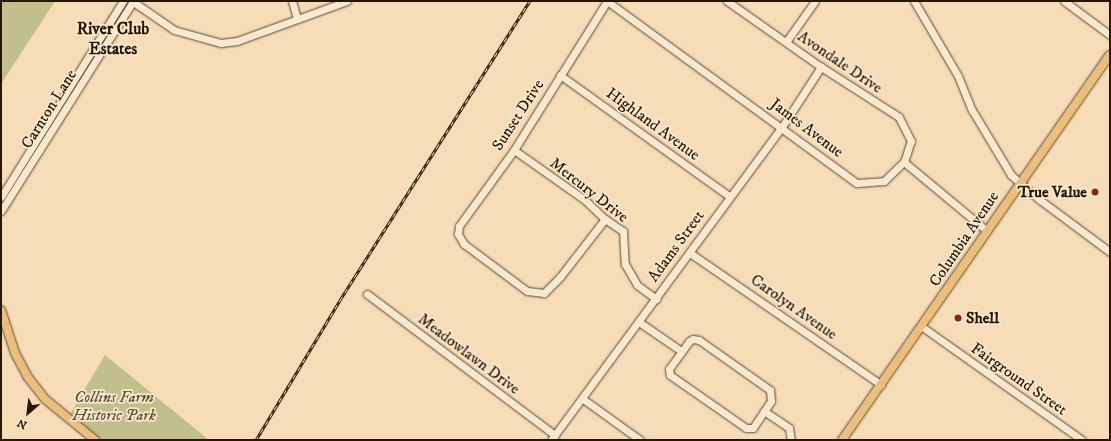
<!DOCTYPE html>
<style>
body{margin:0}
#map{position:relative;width:1111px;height:441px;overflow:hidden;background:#f6dcb7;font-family:"IM FELL DW Pica",serif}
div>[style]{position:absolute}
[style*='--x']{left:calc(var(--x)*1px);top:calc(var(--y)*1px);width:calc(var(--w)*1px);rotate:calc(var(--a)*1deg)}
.green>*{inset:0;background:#c1bf8b}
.roads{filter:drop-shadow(0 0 1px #5b482e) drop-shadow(0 0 1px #5b482e)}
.minor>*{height:7px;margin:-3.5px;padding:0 3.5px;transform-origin:3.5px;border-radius:3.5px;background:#f9e8d0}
.major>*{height:8px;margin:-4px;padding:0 4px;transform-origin:4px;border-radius:4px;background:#ebbe7c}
.rail>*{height:3px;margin-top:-1.5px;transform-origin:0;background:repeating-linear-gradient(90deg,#f9e8d0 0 4.5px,#271600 0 9px);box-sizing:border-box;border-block:1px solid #271600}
.dots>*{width:11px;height:11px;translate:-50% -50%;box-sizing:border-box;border:2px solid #f9e8d0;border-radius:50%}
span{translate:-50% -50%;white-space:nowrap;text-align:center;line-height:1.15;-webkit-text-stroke:3.5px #f9e8d0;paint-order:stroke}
.street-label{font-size:16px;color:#271600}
.poi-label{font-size:16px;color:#271600;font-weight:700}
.right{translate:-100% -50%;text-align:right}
.left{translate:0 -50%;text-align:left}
.park-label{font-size:16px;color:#5d5131;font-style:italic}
.neighbourhood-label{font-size:17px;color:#271600;font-weight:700}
.frame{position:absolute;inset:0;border:2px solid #271600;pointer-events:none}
.north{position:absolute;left:8px;top:393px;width:40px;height:40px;-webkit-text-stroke:3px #f9e8d0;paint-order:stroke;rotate:208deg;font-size:11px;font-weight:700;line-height:16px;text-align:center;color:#271600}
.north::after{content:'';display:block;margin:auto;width:14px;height:18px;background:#271600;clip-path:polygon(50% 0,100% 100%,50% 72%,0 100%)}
</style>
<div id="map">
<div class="green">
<div style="clip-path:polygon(1px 1px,55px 1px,1px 84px)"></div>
<div style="clip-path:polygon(105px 355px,209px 440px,102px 440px,70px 414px)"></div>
</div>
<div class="roads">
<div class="minor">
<div style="--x:132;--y:1;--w:51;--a:34.6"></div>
<div style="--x:174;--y:30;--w:49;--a:15.5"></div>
<div style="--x:221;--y:43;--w:16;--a:-7"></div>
<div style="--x:237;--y:41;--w:117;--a:-20"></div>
<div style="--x:292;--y:1;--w:18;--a:74"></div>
<div style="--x:607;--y:1;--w:309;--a:36.1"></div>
<div style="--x:857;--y:183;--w:27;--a:-4"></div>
<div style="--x:884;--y:181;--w:28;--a:-44"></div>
<div style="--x:904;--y:162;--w:22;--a:-72"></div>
<div style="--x:911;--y:141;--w:27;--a:-117"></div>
<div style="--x:899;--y:117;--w:93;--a:-147.3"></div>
<div style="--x:821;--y:67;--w:115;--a:-144.9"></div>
<div style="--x:914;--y:1;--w:87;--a:59.6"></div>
<div style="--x:958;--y:76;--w:37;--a:68"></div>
<div style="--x:972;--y:110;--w:76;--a:59"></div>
<div style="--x:1011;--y:175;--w:38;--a:41"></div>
<div style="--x:1040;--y:200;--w:87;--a:36.6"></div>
<div style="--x:1064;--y:1;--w:57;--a:36.5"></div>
<div style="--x:786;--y:42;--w:50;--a:-54.7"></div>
<div style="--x:560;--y:75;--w:208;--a:35.6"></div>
<div style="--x:514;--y:150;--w:87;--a:35.2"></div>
<div style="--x:585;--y:200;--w:28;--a:44"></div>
<div style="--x:605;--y:219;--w:22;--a:34"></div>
<div style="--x:623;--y:231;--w:33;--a:87"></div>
<div style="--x:625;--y:264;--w:24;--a:60"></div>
<div style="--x:637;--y:285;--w:24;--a:36"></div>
<div style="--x:904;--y:162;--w:108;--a:39.7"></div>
<div style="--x:1;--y:197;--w:231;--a:-58.1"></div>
<div style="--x:1;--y:211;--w:248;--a:-57.8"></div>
<div style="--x:605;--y:219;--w:73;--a:127.8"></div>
<div style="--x:560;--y:277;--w:23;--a:135"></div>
<div style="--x:544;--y:293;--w:17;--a:-173"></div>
<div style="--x:527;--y:291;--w:79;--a:-143.3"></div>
<div style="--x:464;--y:244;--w:12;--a:-121"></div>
<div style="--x:458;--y:234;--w:8;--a:-83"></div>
<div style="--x:459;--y:226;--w:94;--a:-54.1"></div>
<div style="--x:514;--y:150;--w:176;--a:-58"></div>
<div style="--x:690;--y:253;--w:232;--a:34.6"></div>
<div style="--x:367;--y:294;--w:235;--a:36.9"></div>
<div style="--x:639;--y:322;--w:51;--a:34.6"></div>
<div style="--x:921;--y:326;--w:197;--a:35.3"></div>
<div style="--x:693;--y:339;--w:6;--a:9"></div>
<div style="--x:699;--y:340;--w:87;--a:35.2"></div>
<div style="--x:770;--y:390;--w:11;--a:85"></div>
<div style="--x:771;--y:401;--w:32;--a:124"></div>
<div style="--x:753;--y:428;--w:7;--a:180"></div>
<div style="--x:746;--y:428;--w:93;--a:-145.1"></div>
<div style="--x:670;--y:375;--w:6;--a:-99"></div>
<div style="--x:669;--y:369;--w:34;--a:-54"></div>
<div style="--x:689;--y:341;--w:4;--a:-27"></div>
<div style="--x:583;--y:399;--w:70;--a:35.7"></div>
<div style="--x:764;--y:411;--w:30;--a:34"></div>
<div style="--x:789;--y:428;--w:12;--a:81"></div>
<div style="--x:551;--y:440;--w:389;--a:-53.6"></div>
<div style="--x:782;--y:127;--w:72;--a:-57"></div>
</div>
<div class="major">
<div style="--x:1;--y:310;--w:45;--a:72"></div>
<div style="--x:15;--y:353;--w:26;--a:62"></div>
<div style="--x:27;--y:376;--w:29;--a:52"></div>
<div style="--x:45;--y:399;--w:65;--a:39.4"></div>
<div style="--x:842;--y:440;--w:469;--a:-55.2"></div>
</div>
</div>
<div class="rail">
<div style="--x:256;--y:440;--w:163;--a:-59"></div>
<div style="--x:340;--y:300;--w:354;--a:-57.6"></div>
</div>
<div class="dots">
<div style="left:1095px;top:192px;background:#8f2418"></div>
<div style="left:958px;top:318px;background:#8f2418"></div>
</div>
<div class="street-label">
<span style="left:840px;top:62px;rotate:34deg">Avondale Drive</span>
<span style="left:49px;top:109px;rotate:-58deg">Carnton Lane</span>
<span style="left:518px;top:115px;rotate:-57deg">Sunset Drive</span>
<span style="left:653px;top:124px;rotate:36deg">Highland Avenue</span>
<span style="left:807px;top:128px;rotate:37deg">James Avenue</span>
<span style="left:589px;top:190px;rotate:38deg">Mercury Drive</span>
<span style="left:964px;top:239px;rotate:-56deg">Columbia Avenue</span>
<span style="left:676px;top:246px;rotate:-54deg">Adams Street</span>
<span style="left:794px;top:307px;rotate:35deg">Carolyn Avenue</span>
<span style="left:469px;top:354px;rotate:37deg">Meadowlawn Drive</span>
<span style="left:1019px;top:379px;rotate:35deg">Fairground Street</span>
</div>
<div class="poi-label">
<span class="right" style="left:1087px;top:192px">True Value</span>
<span class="left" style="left:966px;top:318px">Shell</span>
</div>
<div class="park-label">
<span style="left:114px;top:406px">Collins Farm<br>Historic Park</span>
</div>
<div class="neighbourhood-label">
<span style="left:113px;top:40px">River Club<br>Estates</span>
</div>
<div class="frame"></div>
<div class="north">N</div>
</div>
